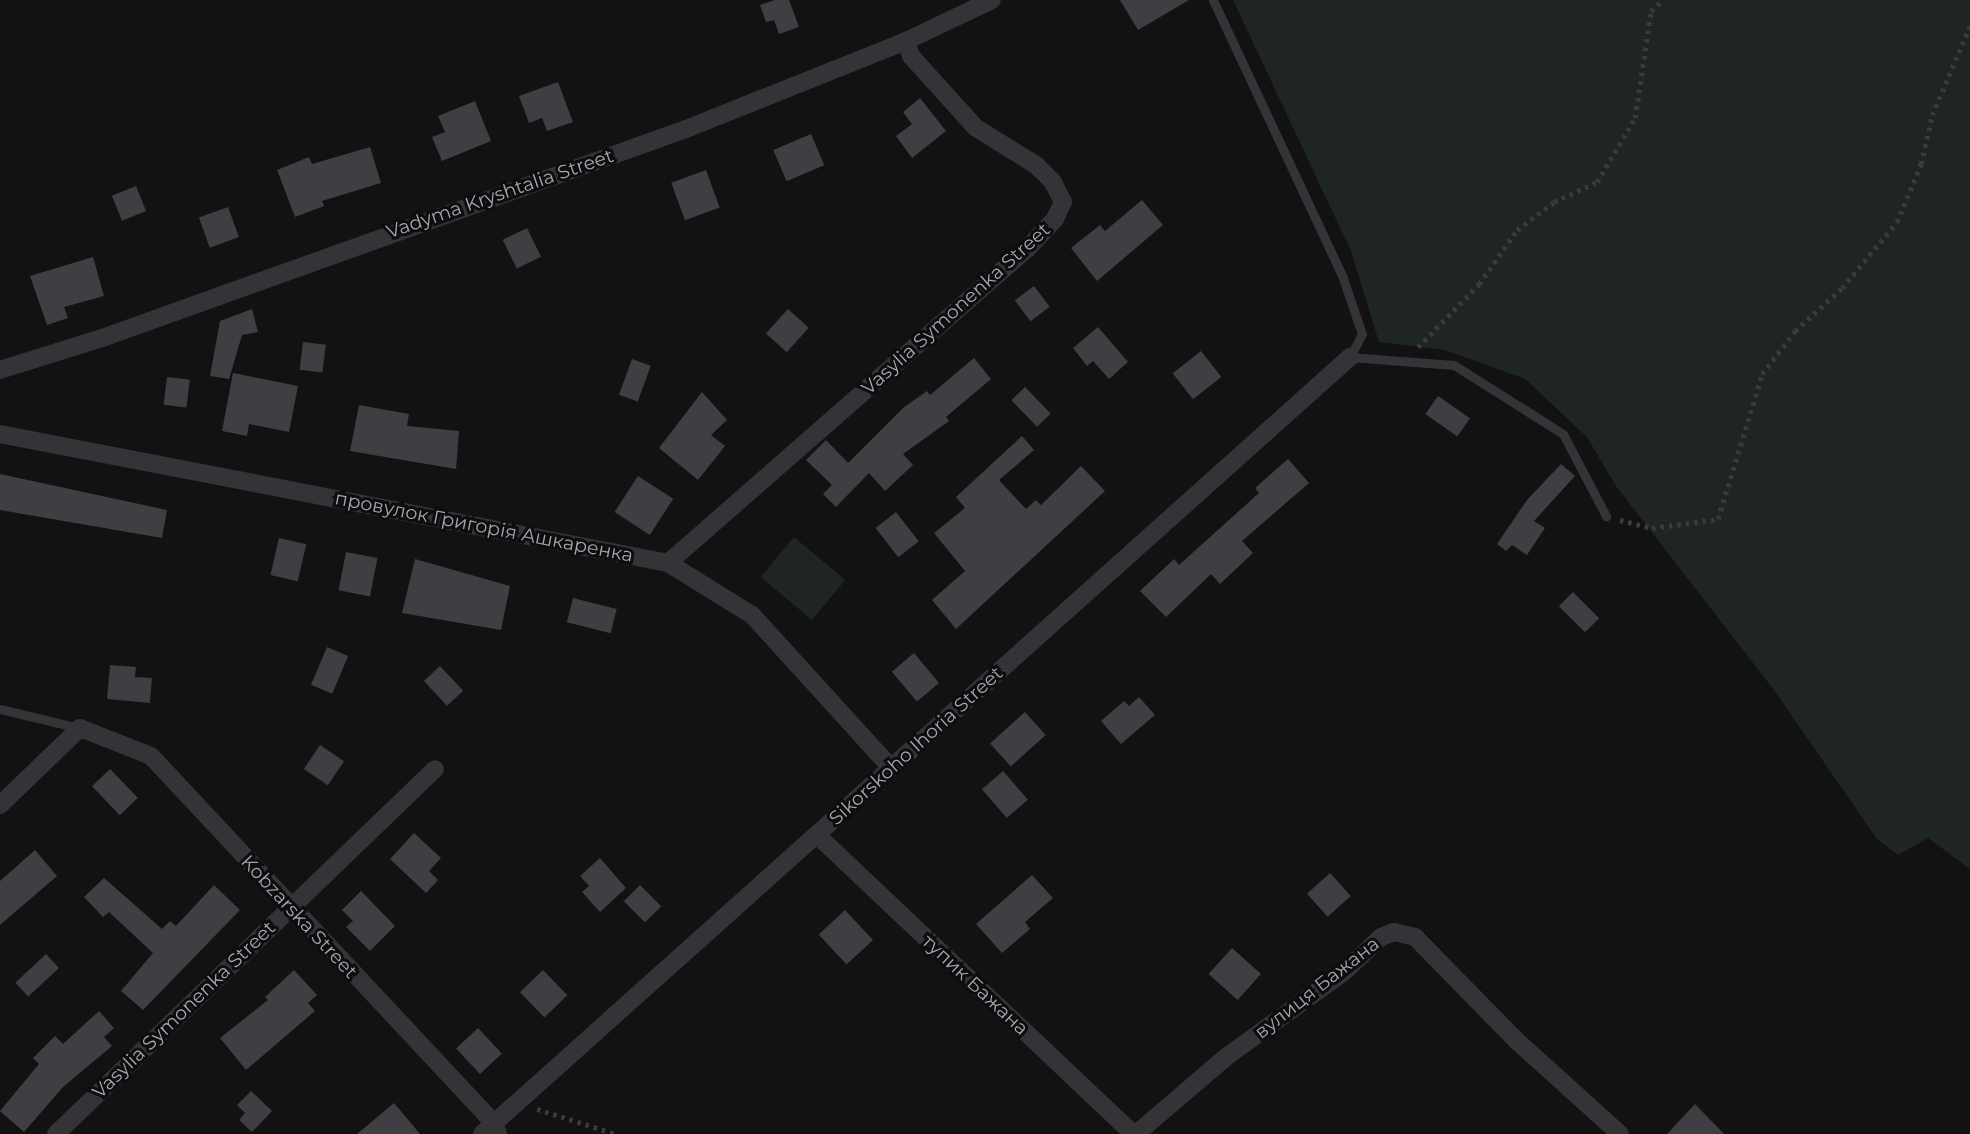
<!DOCTYPE html>
<meta charset="utf-8">
<style>
body{margin:0}
#map{position:relative;width:1970px;height:1134px;overflow:hidden;background:#121213;font-family:Montserrat,sans-serif}
div>[style]{position:absolute}
[style*='--x']{left:calc(var(--x)*1px);top:calc(var(--y)*1px);width:calc(var(--w)*1px);rotate:calc(var(--a)*1deg)}
.green>*{inset:0;background:#1f2621;transform-origin:0 0}
.building>*{inset:0;background:#3f3f43;transform-origin:0 0}
.path>*{height:4.5px;margin-top:-2.25px;transform-origin:0;background:repeating-linear-gradient(90deg,#3a3a3f 0 3.5px,transparent 0 8.5px)}
.service>*{height:9px;margin:-4.5px;padding:0 4.5px;transform-origin:4.5px;border-radius:4.5px;background:#343438}
.minor>*{height:18px;margin:-9px;padding:0 9px;transform-origin:9px;border-radius:9px;background:#343438}
span{translate:-50% -50%;white-space:nowrap;text-align:center;line-height:1.15;-webkit-text-stroke:6px #0d0d0e;paint-order:stroke}
.street-label{font-size:19px;color:#a5a6b2}
</style>
<div id="map">
<div class="green">
<div style="clip-path:polygon(1233px 0,1970px 0,1970px 869px,1928px 838px,1898px 855px,1877px 839px,1774px 690px,1616px 486px,1587px 437px,1525px 379px,1445px 350px,1379px 342px,1351px 251px)"></div>
<div style="left:794px;top:537px;width:67px;height:52px;rotate:40deg"></div>
</div>
<div class="building">
<div style="clip-path:polygon(775px 0,789px 0,799px 27px,779px 34px,774px 20px,766px 22px,760px 5px)"></div>
<div style="clip-path:polygon(1120px 0,1189px 0,1138px 30px)"></div>
<div style="clip-path:polygon(558px 82px,573px 122px,547px 131px,542px 118px,529px 123px,519px 96px)"></div>
<div style="clip-path:polygon(920px 98px,946px 131px,912px 158px,896px 136px,912px 124px,903px 112px)"></div>
<div style="clip-path:polygon(475px 101px,491px 141px,442px 161px,432px 137px,445px 132px,438px 116px)"></div>
<div style="left:811px;top:134px;width:34px;height:41px;rotate:67deg"></div>
<div style="clip-path:polygon(370px 147px,381px 183px,322px 201px,324px 206px,295px 217px,277px 170px,309px 157px,312px 164px)"></div>
<div style="left:706px;top:170px;width:40px;height:37px;rotate:70deg"></div>
<div style="left:136px;top:186px;width:27px;height:26px;rotate:68deg"></div>
<div style="clip-path:polygon(1142px 200px,1163px 225px,1097px 281px,1071px 248px,1100px 225px,1105px 231px)"></div>
<div style="left:228px;top:207px;width:32px;height:31px;rotate:70deg"></div>
<div style="left:527px;top:228px;width:32px;height:27px;rotate:64deg"></div>
<div style="clip-path:polygon(93px 257px,104px 296px,64px 307px,68px 318px,47px 325px,30px 276px)"></div>
<div style="left:1034px;top:286px;width:26px;height:24px;rotate:53deg"></div>
<div style="clip-path:polygon(252px 309px,258px 332px,242px 335px,229px 379px,210px 376px,220px 321px)"></div>
<div style="left:788px;top:309px;width:28px;height:33px;rotate:42deg"></div>
<div style="clip-path:polygon(1098px 327px,1128px 362px,1109px 379px,1093px 361px,1087px 366px,1073px 348px)"></div>
<div style="left:303px;top:342px;width:23px;height:28px;rotate:7deg"></div>
<div style="left:1201px;top:351px;width:33px;height:36px;rotate:52deg"></div>
<div style="clip-path:polygon(974px 358px,991px 379px,946px 417px,949px 421px,903px 454px,913px 465px,885px 491px,869px 473px,836px 507px,823px 494px,832px 485px,806px 460px,826px 440px,848px 463px,903px 408px,927px 391px,930px 395px)"></div>
<div style="left:632px;top:359px;width:20px;height:38px;rotate:20deg"></div>
<div style="clip-path:polygon(233px 373px,298px 386px,289px 432px,249px 424px,247px 436px,222px 431px)"></div>
<div style="left:167px;top:377px;width:23px;height:28px;rotate:7deg"></div>
<div style="left:1025px;top:387px;width:37px;height:19px;rotate:46deg"></div>
<div style="clip-path:polygon(702px 392px,727px 420px,711px 435px,725px 446px,698px 480px,659px 448px)"></div>
<div style="left:1438px;top:396px;width:39px;height:22px;rotate:35deg"></div>
<div style="clip-path:polygon(359px 405px,409px 414px,407px 426px,459px 431px,456px 469px,350px 451px)"></div>
<div style="clip-path:polygon(1022px 436px,1034px 450px,999px 480px,1026px 509px,1036px 500px,1041px 505px,1081px 466px,1105px 491px,956px 629px,932px 600px,965px 571px,934px 533px,965px 508px,956px 497px)"></div>
<div style="clip-path:polygon(1288px 459px,1309px 483px,1242px 541px,1253px 553px,1220px 584px,1211px 574px,1166px 617px,1140px 591px,1174px 559px,1179px 565px,1259px 493px,1255px 488px)"></div>
<div style="clip-path:polygon(1561px 464px,1575px 476px,1534px 521px,1545px 528px,1527px 555px,1512px 545px,1506px 551px,1497px 544px,1527px 500px)"></div>
<div style="clip-path:polygon(0 474px,167px 510px,162px 538px,0 510px)"></div>
<div style="left:638px;top:476px;width:42px;height:43px;rotate:33deg"></div>
<div style="left:896px;top:512px;width:37px;height:26px;rotate:52deg"></div>
<div style="left:279px;top:538px;width:28px;height:38px;rotate:13deg"></div>
<div style="left:346px;top:552px;width:32px;height:39px;rotate:11deg"></div>
<div style="clip-path:polygon(415px 559px,510px 586px,501px 630px,402px 613px)"></div>
<div style="left:1573px;top:592px;width:37px;height:20px;rotate:45deg"></div>
<div style="left:573px;top:598px;width:45px;height:25px;rotate:14deg"></div>
<div style="left:327px;top:647px;width:23px;height:41px;rotate:23deg"></div>
<div style="left:914px;top:653px;width:39px;height:29px;rotate:50deg"></div>
<div style="clip-path:polygon(110px 665px,136px 667px,135px 677px,152px 678px,150px 703px,107px 699px)"></div>
<div style="left:440px;top:666px;width:34px;height:22px;rotate:47deg"></div>
<div style="clip-path:polygon(1139px 697px,1155px 715px,1121px 744px,1101px 721px,1124px 701px,1129px 706px)"></div>
<div style="left:1025px;top:712px;width:31px;height:47px;rotate:48deg"></div>
<div style="left:320px;top:745px;width:29px;height:29px;rotate:34deg"></div>
<div style="left:110px;top:769px;width:40px;height:25px;rotate:46deg"></div>
<div style="left:1003px;top:771px;width:38px;height:28px;rotate:49deg"></div>
<div style="clip-path:polygon(414px 833px,441px 858px,429px 871px,438px 880px,426px 893px,390px 859px)"></div>
<div style="clip-path:polygon(35px 850px,57px 876px,0 925px,0 881px)"></div>
<div style="clip-path:polygon(600px 858px,626px 888px,600px 912px,582px 892px,589px 886px,580px 876px)"></div>
<div style="left:1330px;top:873px;width:31px;height:31px;rotate:48deg"></div>
<div style="clip-path:polygon(1032px 875px,1053px 898px,1025px 922px,1030px 929px,1002px 953px,976px 924px)"></div>
<div style="clip-path:polygon(104px 878px,162px 929px,170px 921px,176px 926px,214px 885px,240px 910px,143px 1010px,121px 991px,153px 953px,109px 912px,103px 917px,84px 897px)"></div>
<div style="left:640px;top:885px;width:30px;height:23px;rotate:45deg"></div>
<div style="clip-path:polygon(361px 891px,395px 926px,370px 951px,346px 927px,353px 921px,342px 910px)"></div>
<div style="left:845px;top:910px;width:41px;height:36px;rotate:47deg"></div>
<div style="left:1232px;top:948px;width:39px;height:35px;rotate:42deg"></div>
<div style="left:46px;top:954px;width:19px;height:42px;rotate:47deg"></div>
<div style="clip-path:polygon(294px 970px,317px 995px,308px 1003px,315px 1011px,246px 1070px,220px 1038px,268px 1000px,265px 997px)"></div>
<div style="left:543px;top:970px;width:35px;height:32px;rotate:46deg"></div>
<div style="clip-path:polygon(99px 1011px,114px 1028px,104px 1037px,112px 1046px,63px 1087px,24px 1132px,0 1111px,39px 1064px,33px 1058px,55px 1036px,63px 1044px)"></div>
<div style="left:478px;top:1028px;width:35px;height:30px;rotate:47deg"></div>
<div style="clip-path:polygon(251px 1091px,272px 1111px,252px 1132px,239px 1120px,245px 1113px,237px 1105px)"></div>
<div style="clip-path:polygon(394px 1103px,420px 1134px,357px 1134px)"></div>
<div style="clip-path:polygon(1695px 1104px,1724px 1134px,1667px 1134px)"></div>
</div>
<div class="path">
<div style="--x:1418;--y:347;--w:88;--a:-45.9"></div>
<div style="--x:1479;--y:284;--w:66;--a:-54.9"></div>
<div style="--x:1517;--y:230;--w:46;--a:-37.1"></div>
<div style="--x:1554;--y:202;--w:47;--a:-24.9"></div>
<div style="--x:1597;--y:182;--w:74;--a:-59.3"></div>
<div style="--x:1635;--y:118;--w:108;--a:-81.5"></div>
<div style="--x:1651;--y:11;--w:16;--a:-43"></div>
<div style="--x:1620;--y:520;--w:33;--a:14"></div>
<div style="--x:1652;--y:528;--w:67;--a:-7.8"></div>
<div style="--x:1718;--y:519;--w:152;--a:-73.1"></div>
<div style="--x:1762;--y:374;--w:54;--a:-52.5"></div>
<div style="--x:1795;--y:331;--w:64;--a:-42.5"></div>
<div style="--x:1842;--y:288;--w:86;--a:-50.2"></div>
<div style="--x:1897;--y:222;--w:63;--a:-67.5"></div>
<div style="--x:1921;--y:164;--w:50;--a:-77.3"></div>
<div style="--x:1932;--y:115;--w:97;--a:-66.9"></div>
<div style="--x:537;--y:1109;--w:83;--a:17.6"></div>
</div>
<div class="service">
<div style="--x:1213;--y:0;--w:307;--a:64.9"></div>
<div style="--x:1343;--y:278;--w:59;--a:71.3"></div>
<div style="--x:1362;--y:334;--w:26;--a:118"></div>
<div style="--x:1350;--y:357;--w:104;--a:4.4"></div>
<div style="--x:1454;--y:365;--w:129;--a:32.3"></div>
<div style="--x:1563;--y:434;--w:93;--a:62.3"></div>
<div style="--x:0;--y:709;--w:82;--a:13.4"></div>
</div>
<div class="minor">
<div style="--x:0;--y:370;--w:110;--a:-17.4"></div>
<div style="--x:105;--y:337;--w:617;--a:-19.7"></div>
<div style="--x:686;--y:129;--w:237;--a:-21.8"></div>
<div style="--x:906;--y:41;--w:95;--a:-25.5"></div>
<div style="--x:0;--y:434;--w:680;--a:10.93"></div>
<div style="--x:668;--y:563;--w:99;--a:31.8"></div>
<div style="--x:752;--y:615;--w:207;--a:47.7"></div>
<div style="--x:668;--y:563;--w:478;--a:-41.2"></div>
<div style="--x:1028;--y:248;--w:40;--a:-47"></div>
<div style="--x:1055;--y:219;--w:19;--a:-65"></div>
<div style="--x:1063;--y:202;--w:22;--a:-117"></div>
<div style="--x:1053;--y:182;--w:24;--a:-135"></div>
<div style="--x:1036;--y:165;--w:70;--a:-148.3"></div>
<div style="--x:976;--y:128;--w:97;--a:-132.1"></div>
<div style="--x:911;--y:56;--w:16;--a:-108"></div>
<div style="--x:0;--y:805;--w:111;--a:-43.9"></div>
<div style="--x:80;--y:728;--w:76;--a:21.5"></div>
<div style="--x:151;--y:756;--w:502;--a:46.94"></div>
<div style="--x:494;--y:1123;--w:12;--a:70"></div>
<div style="--x:817;--y:835;--w:435;--a:43.4"></div>
<div style="--x:56;--y:1134;--w:526;--a:-43.92"></div>
<div style="--x:482;--y:1134;--w:1165;--a:-41.83"></div>
<div style="--x:1136;--y:1134;--w:118;--a:-40.5"></div>
<div style="--x:1226;--y:1057;--w:145;--a:-35.8"></div>
<div style="--x:1344;--y:972;--w:51;--a:-43.4"></div>
<div style="--x:1381;--y:937;--w:14;--a:-21"></div>
<div style="--x:1394;--y:932;--w:22;--a:13"></div>
<div style="--x:1415;--y:937;--w:146;--a:45.6"></div>
<div style="--x:1517;--y:1041;--w:139;--a:42.1"></div>
</div>
<div class="street-label">
<span style="left:500px;top:194px;rotate:-19deg">Vadyma Kryshtalia Street</span>
<span style="left:956px;top:309px;rotate:-42deg">Vasylia Symonenka Street</span>
<span style="left:484px;top:527px;rotate:11deg">провулок Григорія Ашкаренка</span>
<span style="left:916px;top:746px;rotate:-42deg">Sikorskoho Ihoria Street</span>
<span style="left:299px;top:917px;rotate:47deg">Kobzarska Street</span>
<span style="left:975px;top:985px;rotate:43deg">тупик Бажана</span>
<span style="left:1317px;top:988px;rotate:-38deg">вулиця Бажана</span>
<span style="left:184px;top:1010px;rotate:-44deg">Vasylia Symonenka Street</span>
</div>
</div>
